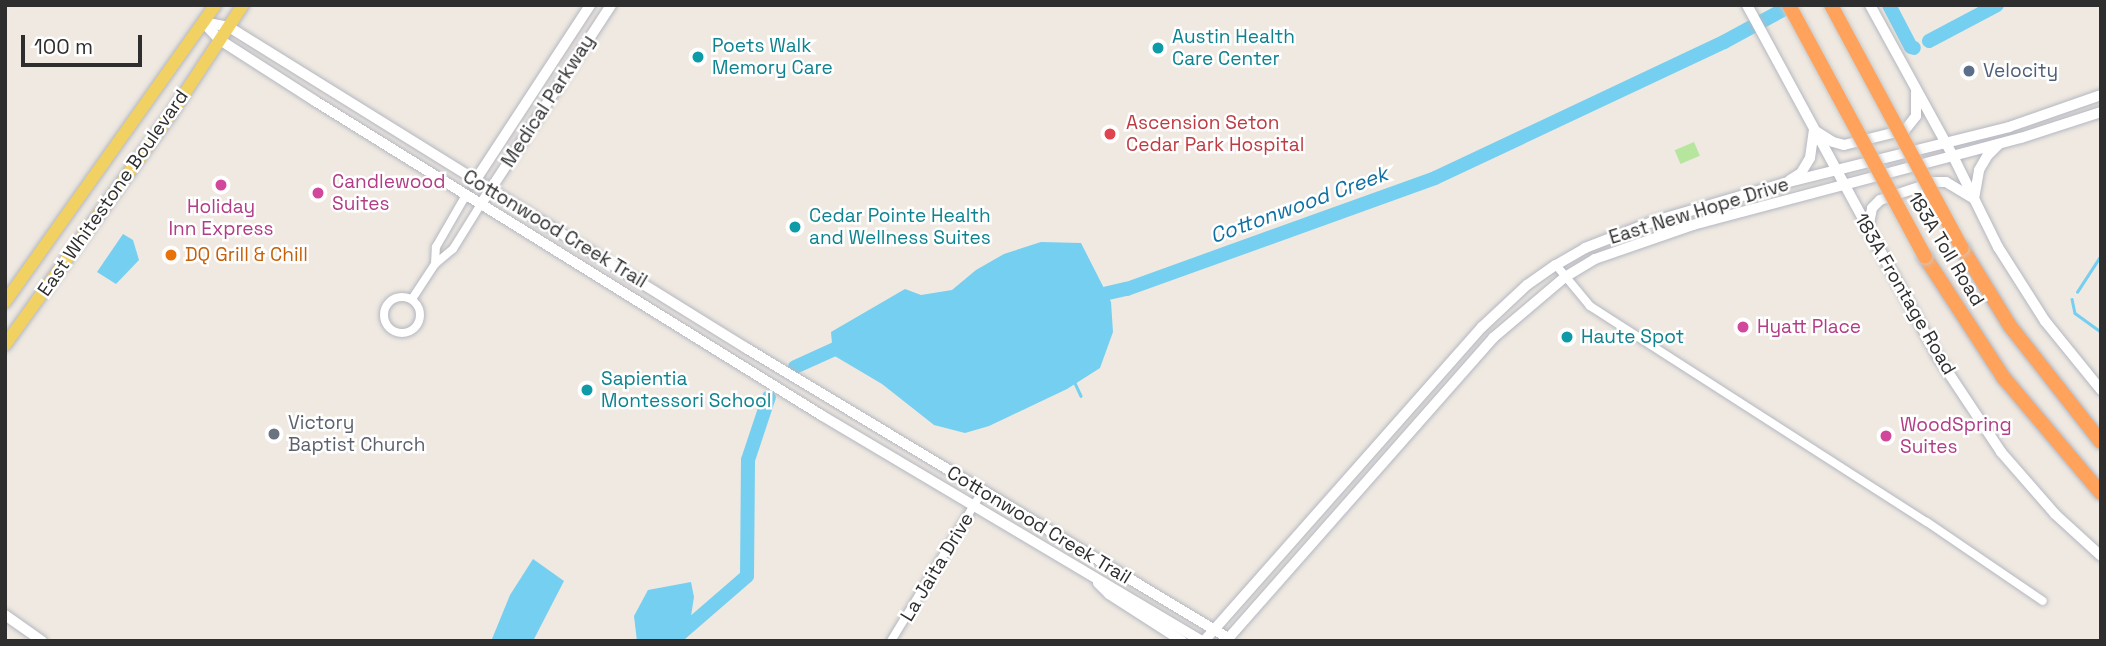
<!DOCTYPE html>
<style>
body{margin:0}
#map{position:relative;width:2106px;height:646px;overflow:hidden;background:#efe9e1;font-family:"Space Grotesk",sans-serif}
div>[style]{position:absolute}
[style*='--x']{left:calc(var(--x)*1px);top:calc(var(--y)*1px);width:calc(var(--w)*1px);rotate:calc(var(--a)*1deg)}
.green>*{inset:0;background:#b6e59e;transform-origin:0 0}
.water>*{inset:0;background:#75cff0}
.stream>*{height:2.5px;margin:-1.25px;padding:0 1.25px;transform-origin:1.25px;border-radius:1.25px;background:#75cff0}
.river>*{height:14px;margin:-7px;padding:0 7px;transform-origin:7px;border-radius:7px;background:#75cff0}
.roads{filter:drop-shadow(0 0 2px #b4b7c1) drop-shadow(0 0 2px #b4b7c1)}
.street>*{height:8px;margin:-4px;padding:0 4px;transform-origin:4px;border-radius:4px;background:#fff}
.street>.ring{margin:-4px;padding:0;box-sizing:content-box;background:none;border:8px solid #fff;border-radius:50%}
.secondary>*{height:10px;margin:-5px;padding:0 5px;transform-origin:5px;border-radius:5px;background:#fff}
.primary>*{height:12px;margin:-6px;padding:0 6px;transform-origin:6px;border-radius:6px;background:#f2d163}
.highway>*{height:14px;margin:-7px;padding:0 7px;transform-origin:7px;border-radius:7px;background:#ffa35c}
.bridges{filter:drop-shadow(0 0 2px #c9c9c9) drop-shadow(0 0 2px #c9c9c9)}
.highway-bridge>*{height:14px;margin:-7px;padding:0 7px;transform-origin:7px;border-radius:7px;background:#ffa35c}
.dots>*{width:19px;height:19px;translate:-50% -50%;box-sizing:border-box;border:4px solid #fff;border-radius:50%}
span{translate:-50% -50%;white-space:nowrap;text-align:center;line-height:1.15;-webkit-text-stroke:5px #fff;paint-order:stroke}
.culture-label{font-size:19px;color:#0d838f}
.left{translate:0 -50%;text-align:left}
.service-label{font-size:19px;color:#4e5e75}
.street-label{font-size:19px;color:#2e2e2e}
.health-label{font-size:19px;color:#be3a42}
.hotel-label{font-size:19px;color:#b23c85}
.food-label{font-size:19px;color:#c56008}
.worship-label{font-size:19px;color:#5b616d}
.water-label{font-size:21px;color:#0d6fa3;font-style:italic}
.frame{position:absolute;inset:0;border:7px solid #2e2e2e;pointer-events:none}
.scale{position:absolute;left:21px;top:35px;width:121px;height:32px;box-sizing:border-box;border:4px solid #2e2e2e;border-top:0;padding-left:9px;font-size:21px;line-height:24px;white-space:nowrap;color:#2e2e2e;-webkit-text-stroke:5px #fff;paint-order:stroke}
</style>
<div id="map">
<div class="green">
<div style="left:1694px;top:142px;width:15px;height:21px;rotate:67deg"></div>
</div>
<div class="water">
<div style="clip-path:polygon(123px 234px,133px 240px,139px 260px,116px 284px,97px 272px)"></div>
<div style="clip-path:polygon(1041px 242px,1081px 243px,1111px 302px,1113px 332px,1100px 368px,1067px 389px,989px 426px,965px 433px,934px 425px,882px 384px,833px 355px,831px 332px,905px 289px,921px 295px,952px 290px,976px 270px,1004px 254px)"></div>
<div style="clip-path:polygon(533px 559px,564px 581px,533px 641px,492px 639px,510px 595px)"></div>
<div style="clip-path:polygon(691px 582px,694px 597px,691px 616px,673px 641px,637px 641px,634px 616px,648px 590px)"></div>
</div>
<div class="stream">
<div style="--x:2077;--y:292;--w:44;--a:-57"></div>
<div style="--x:2072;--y:299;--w:14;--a:78"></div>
<div style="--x:2075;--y:313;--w:32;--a:36"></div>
<div style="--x:1075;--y:383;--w:14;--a:65"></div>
</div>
<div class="river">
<div style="--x:1889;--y:5;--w:47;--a:62.4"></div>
<div style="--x:1911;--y:47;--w:3;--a:18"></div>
<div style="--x:1929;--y:41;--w:77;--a:-27.9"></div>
<div style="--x:1091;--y:297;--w:37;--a:-13"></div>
<div style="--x:1127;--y:289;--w:327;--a:-19.8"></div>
<div style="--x:1435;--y:178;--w:319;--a:-25.2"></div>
<div style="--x:1724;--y:42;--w:77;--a:-28.6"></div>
<div style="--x:795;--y:367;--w:58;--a:-24.4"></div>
<div style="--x:672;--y:641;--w:99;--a:-40.9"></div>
<div style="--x:747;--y:576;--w:116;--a:-89.5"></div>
<div style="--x:748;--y:460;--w:66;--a:-71.6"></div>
</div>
<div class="roads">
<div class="street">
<div style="--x:435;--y:264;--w:17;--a:-87"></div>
<div style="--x:436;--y:247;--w:60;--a:-60"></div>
<div style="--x:1556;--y:265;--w:53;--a:50.3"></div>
<div style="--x:1590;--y:306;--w:400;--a:32.7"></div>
<div style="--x:1927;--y:522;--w:140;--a:34.3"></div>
<div class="ring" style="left:384px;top:297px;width:28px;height:28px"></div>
<div style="--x:412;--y:299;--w:42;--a:-56.7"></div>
<div style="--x:435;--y:264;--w:23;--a:-40"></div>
<div style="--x:453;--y:249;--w:53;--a:-58.1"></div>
<div style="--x:891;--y:641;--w:175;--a:-58.6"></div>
</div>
<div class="secondary">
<div style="--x:1747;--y:5;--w:400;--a:61.5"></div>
<div style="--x:1938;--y:357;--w:114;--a:56.4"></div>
<div style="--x:2001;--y:452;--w:82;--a:48.9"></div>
<div style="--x:2055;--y:514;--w:62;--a:42.4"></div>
<div style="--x:1870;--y:5;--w:172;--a:61.2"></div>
<div style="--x:1953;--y:156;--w:102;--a:63.7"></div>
<div style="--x:1998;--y:247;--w:88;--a:57.6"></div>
<div style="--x:2045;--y:321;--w:89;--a:50.9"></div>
<div style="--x:203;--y:22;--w:26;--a:11"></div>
<div style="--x:229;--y:27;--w:609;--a:31.84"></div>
<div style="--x:746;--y:348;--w:563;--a:31.03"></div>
<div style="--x:203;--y:22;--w:25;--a:47"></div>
<div style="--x:220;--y:40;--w:113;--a:32.7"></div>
<div style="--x:315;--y:101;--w:596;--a:31.82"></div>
<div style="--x:821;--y:415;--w:443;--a:30.7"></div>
<div style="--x:1790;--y:180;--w:13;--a:-32"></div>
<div style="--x:1801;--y:173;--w:17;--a:-59"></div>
<div style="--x:1810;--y:158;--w:28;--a:-82"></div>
<div style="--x:1814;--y:130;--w:22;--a:32"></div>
<div style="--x:1833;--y:142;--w:11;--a:15"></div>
<div style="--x:1844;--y:145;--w:63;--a:-13.8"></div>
<div style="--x:1905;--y:130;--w:18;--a:-52"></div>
<div style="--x:1916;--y:116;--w:24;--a:-90"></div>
<div style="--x:473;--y:184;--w:214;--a:-56.8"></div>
<div style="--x:481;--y:204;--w:238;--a:-56.8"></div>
<div style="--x:1868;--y:229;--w:21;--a:-79"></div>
<div style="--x:1872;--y:208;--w:11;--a:-45"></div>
<div style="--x:1880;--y:200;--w:57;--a:-18.4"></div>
<div style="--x:1934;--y:182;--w:12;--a:0"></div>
<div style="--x:1946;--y:182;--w:33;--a:31"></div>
<div style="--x:1974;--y:199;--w:29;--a:-80"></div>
<div style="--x:1979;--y:170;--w:16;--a:-60"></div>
<div style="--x:1987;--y:156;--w:16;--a:-45"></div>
<div style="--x:1098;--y:583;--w:16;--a:45"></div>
<div style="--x:1109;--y:594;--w:87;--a:32.8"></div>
<div style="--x:5;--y:615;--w:45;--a:35.1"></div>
<div style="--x:1204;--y:641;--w:419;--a:-48.5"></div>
<div style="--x:1482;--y:327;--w:62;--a:-43"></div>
<div style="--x:1527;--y:285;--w:35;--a:-35"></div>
<div style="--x:1556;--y:265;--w:34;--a:-30"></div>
<div style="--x:1585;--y:248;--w:72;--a:-21.2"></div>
<div style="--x:1652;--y:222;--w:139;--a:-16.3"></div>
<div style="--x:1785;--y:183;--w:231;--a:-14"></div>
<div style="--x:2009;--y:127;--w:97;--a:-19.2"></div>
<div style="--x:1226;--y:641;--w:404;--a:-48.6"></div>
<div style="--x:1493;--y:338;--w:94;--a:-40.3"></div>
<div style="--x:1565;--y:277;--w:35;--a:-31"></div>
<div style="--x:1595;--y:259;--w:104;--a:-19.1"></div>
<div style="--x:1693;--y:225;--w:339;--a:-14.9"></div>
<div style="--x:2021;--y:138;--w:84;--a:-18"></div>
</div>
<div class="primary">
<div style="--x:5;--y:302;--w:364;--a:-54.7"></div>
<div style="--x:5;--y:345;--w:288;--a:-54.3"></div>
<div style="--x:173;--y:111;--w:127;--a:-56.6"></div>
</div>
<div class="highway">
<div style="--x:1962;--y:248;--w:92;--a:58.4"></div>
<div style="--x:2010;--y:326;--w:147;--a:51.9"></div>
<div style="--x:1925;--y:257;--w:145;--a:56.9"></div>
<div style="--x:2004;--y:378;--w:150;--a:49.9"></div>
</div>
</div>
<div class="bridges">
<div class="highway-bridge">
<div style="--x:1789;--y:5;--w:286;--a:61.6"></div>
<div style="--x:1831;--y:5;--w:276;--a:61.7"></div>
</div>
</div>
<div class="dots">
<div style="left:1158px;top:48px;background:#0f9aa8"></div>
<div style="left:698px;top:57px;background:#0f9aa8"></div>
<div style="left:1969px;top:71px;background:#5c6f8a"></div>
<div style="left:1110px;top:134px;background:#e0444e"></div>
<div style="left:221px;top:185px;background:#d1479c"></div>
<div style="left:318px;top:193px;background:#d1479c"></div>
<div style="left:795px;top:227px;background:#0f9aa8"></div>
<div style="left:171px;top:255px;background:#e8710a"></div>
<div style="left:1743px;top:327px;background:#d1479c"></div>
<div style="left:1567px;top:337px;background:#0f9aa8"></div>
<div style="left:587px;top:390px;background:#0f9aa8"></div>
<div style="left:274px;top:434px;background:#6b7280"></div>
<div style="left:1886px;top:436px;background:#d1479c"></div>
</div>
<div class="culture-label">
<span class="left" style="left:1172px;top:48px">Austin Health<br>Care Center</span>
<span class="left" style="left:712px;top:57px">Poets Walk<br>Memory Care</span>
<span class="left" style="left:809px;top:227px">Cedar Pointe Health<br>and Wellness Suites</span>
<span class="left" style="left:1581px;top:337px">Haute Spot</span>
<span class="left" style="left:601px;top:390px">Sapientia<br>Montessori School</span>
</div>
<div class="service-label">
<span class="left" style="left:1983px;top:71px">Velocity</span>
</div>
<div class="street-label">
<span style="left:548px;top:101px;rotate:-57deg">Medical Parkway</span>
<span style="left:113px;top:193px;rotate:-55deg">East Whitestone Boulevard</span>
<span style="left:1699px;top:211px;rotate:-17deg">East New Hope Drive</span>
<span style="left:555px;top:229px;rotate:31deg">Cottonwood Creek Trail</span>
<span style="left:1946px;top:249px;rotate:59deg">183A Toll Road</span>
<span style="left:1905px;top:294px;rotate:60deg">183A Frontage Road</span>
<span style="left:1039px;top:525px;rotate:31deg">Cottonwood Creek Trail</span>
<span style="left:937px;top:567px;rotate:-59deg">La Jaita Drive</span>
</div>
<div class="health-label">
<span class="left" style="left:1126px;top:134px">Ascension Seton<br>Cedar Park Hospital</span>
</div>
<div class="hotel-label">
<span class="left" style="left:332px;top:193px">Candlewood<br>Suites</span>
<span style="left:221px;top:218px">Holiday<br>Inn Express</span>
<span class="left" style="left:1757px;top:327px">Hyatt Place</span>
<span class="left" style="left:1900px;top:436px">WoodSpring<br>Suites</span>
</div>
<div class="food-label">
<span class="left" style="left:185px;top:255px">DQ Grill &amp; Chill</span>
</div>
<div class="worship-label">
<span class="left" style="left:288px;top:434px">Victory<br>Baptist Church</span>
</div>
<div class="water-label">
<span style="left:1299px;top:205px;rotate:-20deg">Cottonwood Creek</span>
</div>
<div class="frame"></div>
<div class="scale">100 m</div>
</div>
